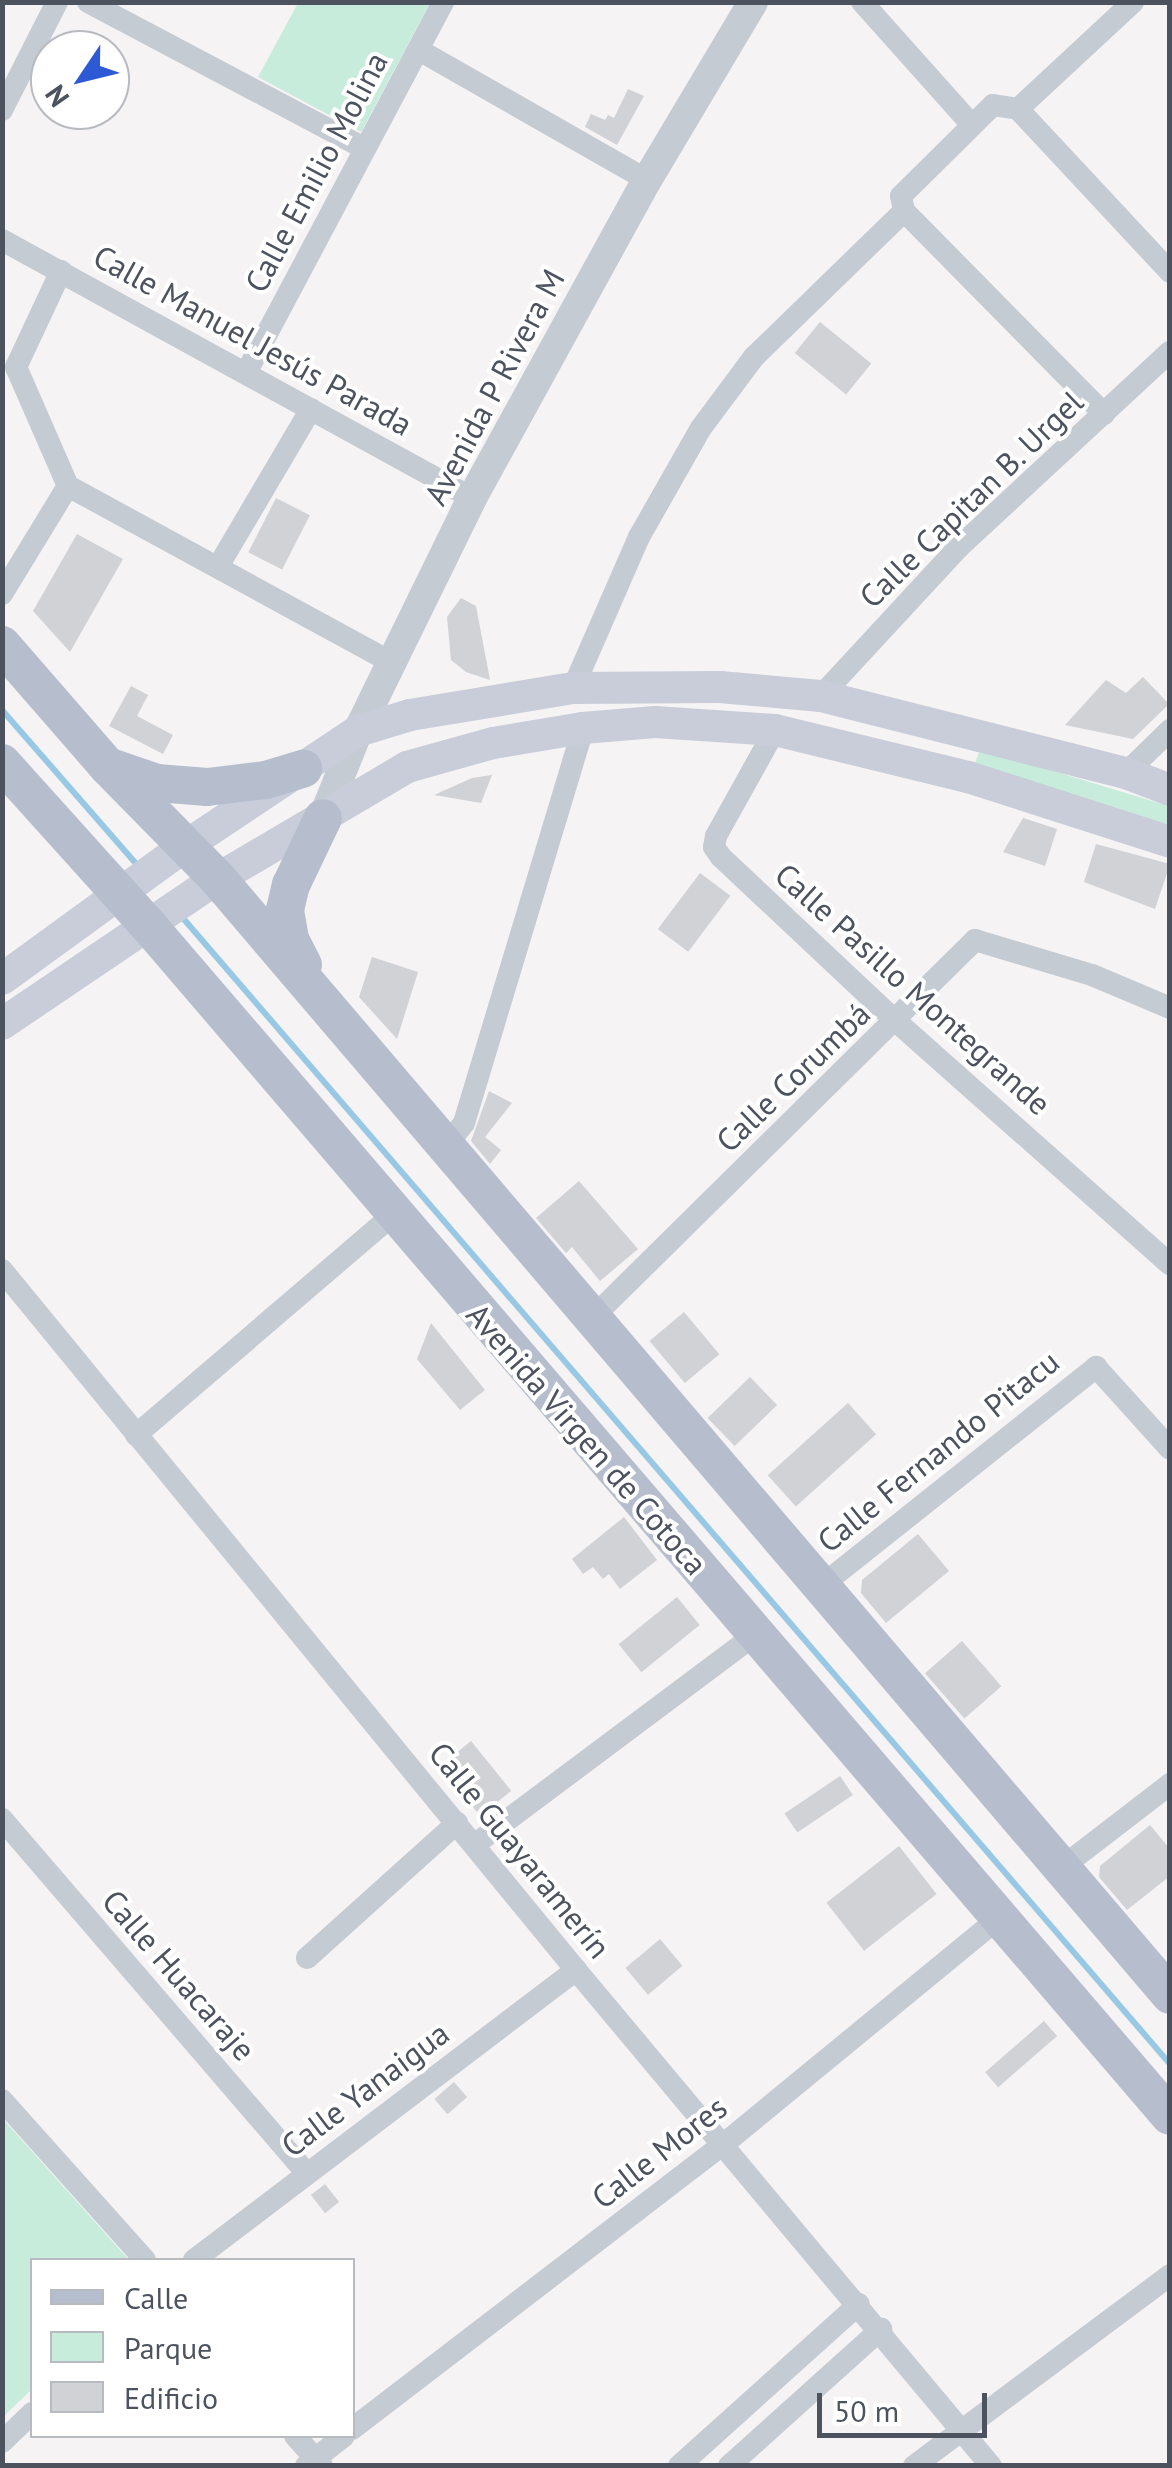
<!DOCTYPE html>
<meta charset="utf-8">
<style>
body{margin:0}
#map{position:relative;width:1172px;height:2468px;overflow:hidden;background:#f5f3f3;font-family:"PT Sans",sans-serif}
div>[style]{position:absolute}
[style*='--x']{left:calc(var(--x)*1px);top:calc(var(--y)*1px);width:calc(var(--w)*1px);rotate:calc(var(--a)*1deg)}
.green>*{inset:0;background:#c7ecdc}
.stream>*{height:6px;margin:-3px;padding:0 3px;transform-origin:3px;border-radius:3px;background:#99c8e5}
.building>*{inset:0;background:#d0d2d6;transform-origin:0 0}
.minor>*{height:22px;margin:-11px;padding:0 11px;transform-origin:11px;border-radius:11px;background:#c5cbd2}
.tertiary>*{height:30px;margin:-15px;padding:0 15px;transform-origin:15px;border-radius:15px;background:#c5cbd2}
.secondary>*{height:32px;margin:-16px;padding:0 16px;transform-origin:16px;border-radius:16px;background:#c8cdd9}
.primary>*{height:38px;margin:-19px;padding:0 19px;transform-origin:19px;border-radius:19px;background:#b6bece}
span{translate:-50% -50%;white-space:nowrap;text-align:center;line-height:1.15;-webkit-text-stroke:8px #fff;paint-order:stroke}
.street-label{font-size:32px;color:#4c535f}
.frame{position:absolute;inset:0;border:5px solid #4c535f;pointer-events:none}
.legend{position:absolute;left:30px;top:2258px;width:325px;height:180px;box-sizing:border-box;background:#fff;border:2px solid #b7babf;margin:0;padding:12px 18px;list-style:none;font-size:30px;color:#4c535f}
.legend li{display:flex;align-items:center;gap:20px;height:50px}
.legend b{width:50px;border:2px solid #b7babf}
.north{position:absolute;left:30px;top:30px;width:100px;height:100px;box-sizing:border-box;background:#fff;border:2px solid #b7babf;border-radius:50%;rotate:235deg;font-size:28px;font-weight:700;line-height:40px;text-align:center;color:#4c535f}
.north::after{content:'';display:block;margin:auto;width:35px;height:45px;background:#2e59d4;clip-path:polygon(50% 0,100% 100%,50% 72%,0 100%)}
.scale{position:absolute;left:817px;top:2393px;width:170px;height:45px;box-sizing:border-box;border:5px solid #4c535f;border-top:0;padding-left:12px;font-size:30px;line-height:35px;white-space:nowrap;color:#4c535f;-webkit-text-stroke:8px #fff;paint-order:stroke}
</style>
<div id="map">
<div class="green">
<div style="clip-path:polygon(298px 3px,430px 3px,361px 132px,258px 77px)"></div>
<div style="clip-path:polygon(987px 751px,1169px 806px,1169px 827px,975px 763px,979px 752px)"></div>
<div style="clip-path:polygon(2px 2118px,129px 2260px,32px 2260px,32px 2389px,3px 2417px)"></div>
</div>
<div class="stream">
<div style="--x:2;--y:710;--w:207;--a:48.9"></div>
<div style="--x:182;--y:917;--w:1514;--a:49.26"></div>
</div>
<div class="building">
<div style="clip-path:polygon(628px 89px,644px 96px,617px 145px,585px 127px,591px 114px,605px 120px,608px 115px,614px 118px)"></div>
<div style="left:820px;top:322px;width:66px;height:40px;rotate:39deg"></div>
<div style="left:276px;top:498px;width:38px;height:61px;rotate:27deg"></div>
<div style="clip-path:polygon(77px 534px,123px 559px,70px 652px,33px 611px)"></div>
<div style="clip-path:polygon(461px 598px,476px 606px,490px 680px,466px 672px,451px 660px,447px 617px)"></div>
<div style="clip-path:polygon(1143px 677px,1169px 704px,1133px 739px,1065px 725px,1106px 680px,1126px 693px)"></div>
<div style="clip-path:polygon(131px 686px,148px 695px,137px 716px,173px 735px,163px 754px,109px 726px)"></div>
<div style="clip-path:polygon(492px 775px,481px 803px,434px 795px,472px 778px)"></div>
<div style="clip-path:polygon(1023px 818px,1057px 829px,1045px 866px,1003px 852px)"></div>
<div style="clip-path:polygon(1096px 844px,1170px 864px,1155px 909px,1084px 882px)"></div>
<div style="left:700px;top:873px;width:38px;height:70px;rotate:37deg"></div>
<div style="clip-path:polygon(372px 957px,418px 972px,397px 1039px,359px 997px)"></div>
<div style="clip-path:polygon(489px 1091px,512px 1103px,485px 1137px,501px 1150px,490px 1164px,471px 1141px)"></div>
<div style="clip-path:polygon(579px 1181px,638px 1249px,600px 1281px,572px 1247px,566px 1253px,536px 1218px)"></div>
<div style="left:684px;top:1312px;width:55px;height:45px;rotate:50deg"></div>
<div style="clip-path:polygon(431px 1323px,485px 1390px,460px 1410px,417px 1359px)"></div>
<div style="left:750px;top:1377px;width:39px;height:59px;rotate:46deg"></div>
<div style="left:848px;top:1403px;width:42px;height:108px;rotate:48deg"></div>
<div style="clip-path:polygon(624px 1517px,657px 1560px,620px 1589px,609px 1574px,603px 1579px,593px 1567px,583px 1574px,572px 1559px)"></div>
<div style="clip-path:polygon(918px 1534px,949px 1571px,886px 1623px,861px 1593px,862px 1580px)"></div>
<div style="left:677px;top:1597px;width:36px;height:75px;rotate:51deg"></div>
<div style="left:962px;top:1641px;width:60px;height:49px;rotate:49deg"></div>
<div style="left:471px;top:1741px;width:64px;height:40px;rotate:51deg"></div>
<div style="left:840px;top:1776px;width:23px;height:67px;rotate:56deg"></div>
<div style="clip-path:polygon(1150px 1825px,1170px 1849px,1170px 1876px,1127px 1910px,1099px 1877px,1100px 1866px)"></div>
<div style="left:899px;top:1846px;width:61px;height:92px;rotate:52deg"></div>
<div style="left:660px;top:1939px;width:35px;height:45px;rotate:50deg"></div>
<div style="left:1044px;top:2021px;width:20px;height:78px;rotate:49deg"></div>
<div style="left:454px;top:2082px;width:20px;height:26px;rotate:49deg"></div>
<div style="left:325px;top:2184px;width:23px;height:18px;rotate:52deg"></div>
</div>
<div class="minor">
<div style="--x:88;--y:2;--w:310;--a:27.9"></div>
<div style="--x:862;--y:2;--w:165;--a:48.2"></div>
<div style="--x:419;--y:50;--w:262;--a:29.7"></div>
<div style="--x:1018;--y:109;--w:223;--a:47"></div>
<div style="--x:2;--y:110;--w:121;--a:-63"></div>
<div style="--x:904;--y:211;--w:285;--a:45.4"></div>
<div style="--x:2;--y:240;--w:536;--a:28.76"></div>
<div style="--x:61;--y:271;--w:106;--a:115.1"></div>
<div style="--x:16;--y:367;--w:130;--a:66.4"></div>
<div style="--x:68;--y:486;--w:371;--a:28.6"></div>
<div style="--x:246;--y:373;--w:420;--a:-62"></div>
<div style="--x:219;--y:565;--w:181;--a:-59.5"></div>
<div style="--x:2;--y:594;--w:127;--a:-58.6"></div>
<div style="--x:573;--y:688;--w:165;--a:-66.4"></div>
<div style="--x:639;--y:537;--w:125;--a:-60.4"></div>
<div style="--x:701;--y:428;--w:89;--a:-53.3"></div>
<div style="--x:754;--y:357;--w:209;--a:-44.2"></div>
<div style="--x:904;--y:211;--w:15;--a:-101"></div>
<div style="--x:901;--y:196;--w:129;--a:-44.7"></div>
<div style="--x:993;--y:105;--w:25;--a:9"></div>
<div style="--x:1018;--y:109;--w:157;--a:-42.9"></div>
<div style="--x:821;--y:696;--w:202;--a:-47.2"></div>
<div style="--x:958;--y:548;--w:289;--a:-42.8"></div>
<div style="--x:775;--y:730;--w:121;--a:119.1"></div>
<div style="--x:716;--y:836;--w:11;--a:100"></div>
<div style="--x:714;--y:847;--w:12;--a:55"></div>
<div style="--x:721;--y:857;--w:241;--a:43.2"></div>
<div style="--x:897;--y:1022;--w:365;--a:41.6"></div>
<div style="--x:1126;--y:773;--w:62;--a:-44.3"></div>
<div style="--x:446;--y:1146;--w:29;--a:-52"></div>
<div style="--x:464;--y:1123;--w:413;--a:-73.2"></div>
<div style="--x:2;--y:1270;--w:905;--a:50.65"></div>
<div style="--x:576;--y:1970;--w:647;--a:50.08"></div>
<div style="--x:592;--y:1318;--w:538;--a:-44.62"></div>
<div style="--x:975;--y:940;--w:122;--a:16.7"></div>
<div style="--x:1092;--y:975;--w:85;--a:22.9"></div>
<div style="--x:136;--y:1435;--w:341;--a:-40.6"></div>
<div style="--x:821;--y:1586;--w:352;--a:-38.5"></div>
<div style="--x:1096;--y:1367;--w:110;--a:47.9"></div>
<div style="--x:2;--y:1819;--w:467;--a:49.3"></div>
<div style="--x:474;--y:1845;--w:351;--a:-36.8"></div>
<div style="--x:1061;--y:1868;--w:138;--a:-37.6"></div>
<div style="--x:307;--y:1958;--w:202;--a:-42"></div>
<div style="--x:2;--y:2100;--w:215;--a:48.2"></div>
<div style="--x:194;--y:2260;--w:480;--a:-37.2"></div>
<div style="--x:352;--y:2429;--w:470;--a:-37.5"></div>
<div style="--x:725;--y:2143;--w:353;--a:-39.4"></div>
<div style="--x:295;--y:2436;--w:40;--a:48"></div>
<div style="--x:2;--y:2442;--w:42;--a:-44"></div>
<div style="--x:306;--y:2466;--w:48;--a:-38.3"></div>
<div style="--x:679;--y:2466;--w:242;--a:-42"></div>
<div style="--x:729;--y:2466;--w:205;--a:-42"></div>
<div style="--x:914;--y:2466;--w:319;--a:-36.7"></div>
</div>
<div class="tertiary">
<div style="--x:323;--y:818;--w:94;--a:-68.1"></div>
<div style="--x:358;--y:731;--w:259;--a:-63.9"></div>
<div style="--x:472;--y:498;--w:363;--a:-61.2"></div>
<div style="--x:647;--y:180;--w:207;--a:-59.2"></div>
</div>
<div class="secondary">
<div style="--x:2;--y:979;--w:225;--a:-36"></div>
<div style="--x:184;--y:847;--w:209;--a:-33.7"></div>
<div style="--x:358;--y:731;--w:54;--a:-17.1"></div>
<div style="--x:410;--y:715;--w:165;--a:-9.4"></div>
<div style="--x:573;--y:688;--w:147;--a:-0.4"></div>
<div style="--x:720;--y:687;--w:101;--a:5.1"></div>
<div style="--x:821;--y:696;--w:315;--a:14.2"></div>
<div style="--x:1126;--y:773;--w:47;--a:21.1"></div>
<div style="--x:2;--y:1024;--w:248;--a:-34.1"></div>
<div style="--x:207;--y:885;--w:232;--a:-30.5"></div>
<div style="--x:407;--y:767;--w:89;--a:-15.6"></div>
<div style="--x:493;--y:743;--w:91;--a:-9.5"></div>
<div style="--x:583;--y:728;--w:72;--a:-4.8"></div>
<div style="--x:655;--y:722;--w:120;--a:3.8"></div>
<div style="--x:775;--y:730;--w:199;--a:13.7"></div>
<div style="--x:968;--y:777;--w:212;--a:17.8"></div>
</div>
<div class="primary">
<div style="--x:2;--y:645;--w:162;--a:49"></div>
<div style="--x:108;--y:767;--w:157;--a:45.5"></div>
<div style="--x:218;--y:879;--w:1467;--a:49.53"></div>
<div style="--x:2;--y:763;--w:218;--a:48"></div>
<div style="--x:148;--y:925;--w:1569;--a:49.37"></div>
<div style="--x:110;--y:767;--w:50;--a:18.8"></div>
<div style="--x:157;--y:783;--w:50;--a:4.6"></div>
<div style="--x:207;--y:787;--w:59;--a:-6.8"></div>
<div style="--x:266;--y:780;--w:39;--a:-17"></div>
<div style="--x:303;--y:965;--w:29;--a:-117"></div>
<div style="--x:290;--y:939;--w:29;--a:-100"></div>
<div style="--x:285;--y:910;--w:26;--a:-77"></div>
<div style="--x:291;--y:885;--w:74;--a:-64.5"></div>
</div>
<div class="street-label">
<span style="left:316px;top:172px;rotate:-62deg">Calle Emilio Molina</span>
<span style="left:253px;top:340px;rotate:29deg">Calle Manuel Jesús Parada</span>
<span style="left:494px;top:387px;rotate:-62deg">Avenida P Rivera M</span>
<span style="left:971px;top:499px;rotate:-44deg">Calle Capitan B. Urgel</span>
<span style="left:913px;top:989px;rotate:42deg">Calle Pasillo Montegrande</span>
<span style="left:793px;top:1077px;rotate:-44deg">Calle Corumbá</span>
<span style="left:587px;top:1439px;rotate:49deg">Avenida Virgen de Cotoca</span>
<span style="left:938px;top:1451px;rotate:-39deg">Calle Fernando Pitacu</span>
<span style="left:520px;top:1850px;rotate:51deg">Calle Guayaramerín</span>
<span style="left:179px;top:1975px;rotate:49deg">Calle Huacaraje</span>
<span style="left:365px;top:2089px;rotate:-37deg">Calle Yanaigua</span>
<span style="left:659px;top:2152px;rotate:-38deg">Calle Mores</span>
</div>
<div class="frame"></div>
<ul class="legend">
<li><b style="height:12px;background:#b6bece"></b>Calle</li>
<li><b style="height:28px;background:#c7ecdc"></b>Parque</li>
<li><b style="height:28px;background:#d0d2d6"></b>Edificio</li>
</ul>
<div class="north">N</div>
<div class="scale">50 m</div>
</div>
